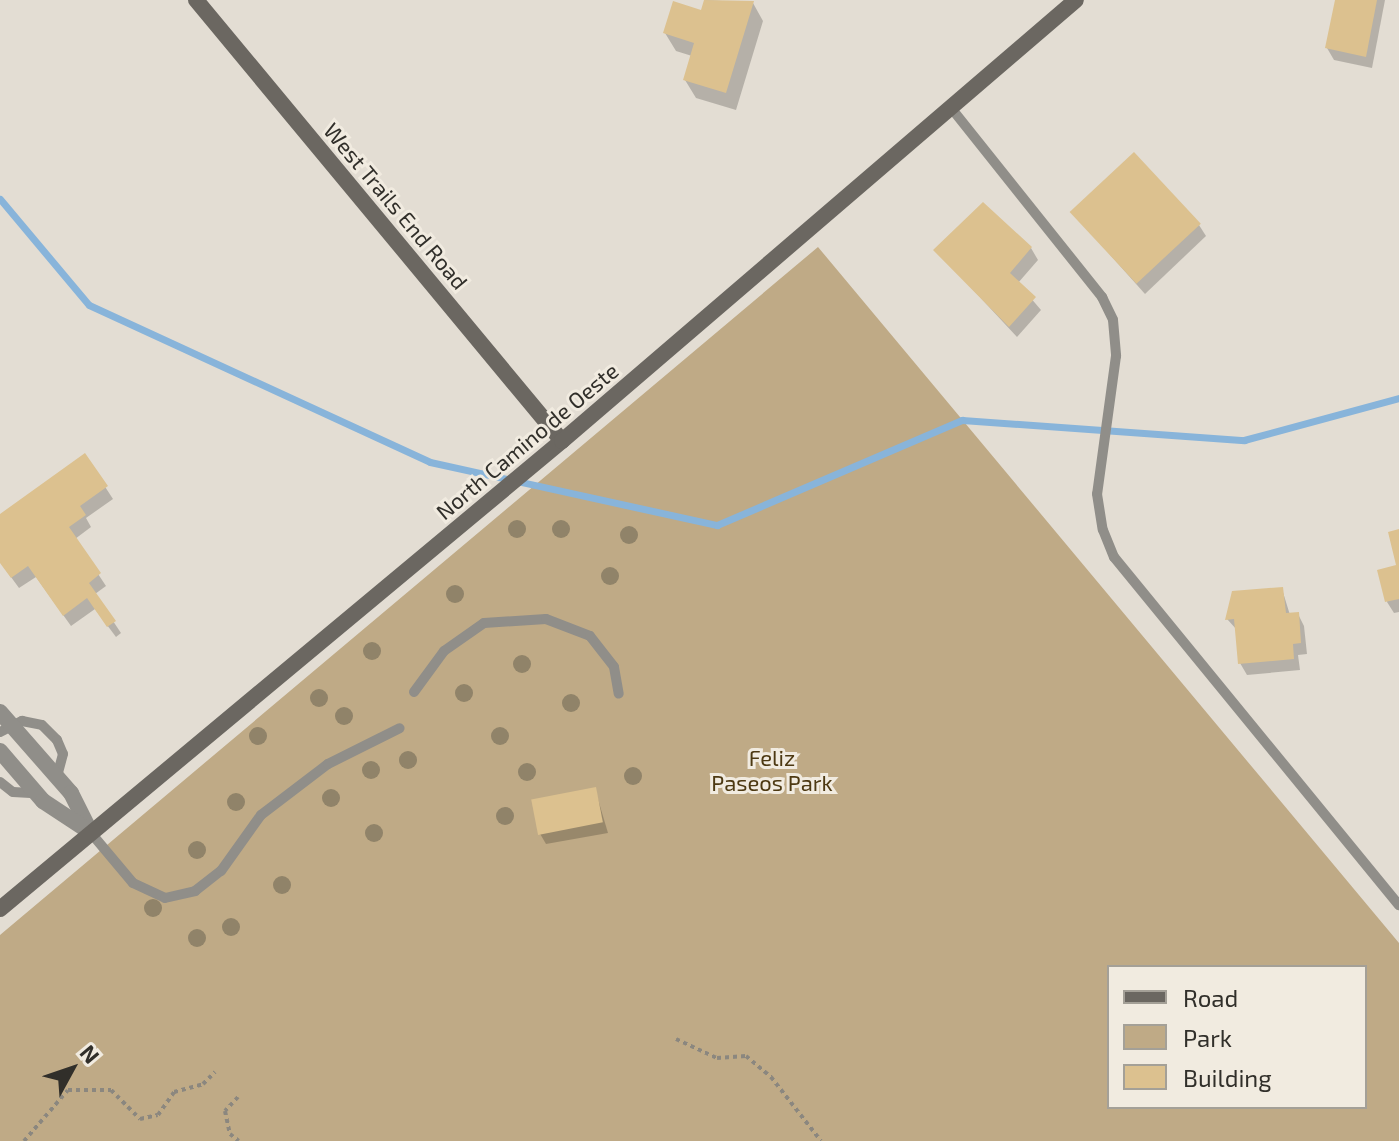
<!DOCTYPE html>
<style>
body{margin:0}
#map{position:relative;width:1399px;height:1141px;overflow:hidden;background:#e3ddd3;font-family:"Exo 2",sans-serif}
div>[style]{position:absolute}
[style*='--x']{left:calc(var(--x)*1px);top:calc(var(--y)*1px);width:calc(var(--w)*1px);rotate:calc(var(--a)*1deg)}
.green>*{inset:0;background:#bfaa86}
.shadow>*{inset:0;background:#0003}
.stream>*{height:7px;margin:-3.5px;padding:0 3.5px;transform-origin:3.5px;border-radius:3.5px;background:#88b4da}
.building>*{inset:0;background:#dcc18f;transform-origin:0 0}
.path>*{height:4px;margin-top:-2px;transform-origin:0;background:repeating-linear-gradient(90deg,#8b877f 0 4px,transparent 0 8px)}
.lane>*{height:10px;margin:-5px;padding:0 5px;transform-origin:5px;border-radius:5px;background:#908e89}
.street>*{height:16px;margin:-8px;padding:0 8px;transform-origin:8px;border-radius:8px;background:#908e89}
.secondary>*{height:16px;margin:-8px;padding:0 8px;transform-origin:8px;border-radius:8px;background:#6b6761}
.trees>*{width:18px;height:18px;margin:-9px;border-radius:50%;background:#908369}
span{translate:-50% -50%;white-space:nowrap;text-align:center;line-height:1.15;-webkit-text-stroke:6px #f1ebe0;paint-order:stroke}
.street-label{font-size:22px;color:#312f2a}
.park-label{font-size:22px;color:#4d3912}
.legend{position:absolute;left:1107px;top:965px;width:260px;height:144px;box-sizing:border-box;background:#f1ebe0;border:2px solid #a4a097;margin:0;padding:10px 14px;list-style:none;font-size:24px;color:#312f2a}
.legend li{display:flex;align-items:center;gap:16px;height:40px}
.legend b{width:40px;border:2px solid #a4a097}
.north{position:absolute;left:32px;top:1029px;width:80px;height:80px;-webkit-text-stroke:6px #f1ebe0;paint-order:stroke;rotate:50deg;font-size:22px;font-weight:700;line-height:32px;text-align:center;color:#312f2a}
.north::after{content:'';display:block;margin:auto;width:28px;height:36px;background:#312f2a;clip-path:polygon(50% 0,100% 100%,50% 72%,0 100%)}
</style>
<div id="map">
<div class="green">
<div style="clip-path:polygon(evenodd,818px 247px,1399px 943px,1399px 1141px,0 1141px,0 935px,818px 247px,1109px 967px,1365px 967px,1365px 1107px,1109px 1107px,1109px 967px)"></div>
</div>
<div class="shadow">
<div style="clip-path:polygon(706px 0,753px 3px,763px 21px,736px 110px,696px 98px,685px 80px,692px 56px,676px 51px,665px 33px,702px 12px)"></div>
<div style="clip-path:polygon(1337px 0,1385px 0,1372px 68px,1334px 60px,1327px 48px)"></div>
<div style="clip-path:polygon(1072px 212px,1199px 225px,1206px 236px,1145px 294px)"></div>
<div style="clip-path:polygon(1031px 248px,1038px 260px,1018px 283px,1041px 310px,1017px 337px,936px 250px)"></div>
<div style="clip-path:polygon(85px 456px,113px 499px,86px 518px,91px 527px,75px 539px,106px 586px,95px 594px,121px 633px,116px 637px,95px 609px,71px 626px,36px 577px,19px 588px,0 562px,0 516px)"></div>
<div style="clip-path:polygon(1399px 531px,1399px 612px,1394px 613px,1387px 602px,1399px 567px)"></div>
<div style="clip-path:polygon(1282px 589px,1290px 615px,1298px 614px,1304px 626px,1307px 654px,1298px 655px,1300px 670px,1247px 675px,1240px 663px,1237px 630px,1227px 619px)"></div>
<div style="clip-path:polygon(595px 789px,608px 833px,546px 844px,539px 832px)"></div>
</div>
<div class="stream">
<div style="--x:0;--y:199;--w:138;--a:50"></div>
<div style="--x:89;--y:305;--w:375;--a:24.7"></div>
<div style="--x:430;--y:462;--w:294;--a:12.4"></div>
<div style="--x:717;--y:525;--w:267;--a:-23.2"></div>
<div style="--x:962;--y:420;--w:283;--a:4.1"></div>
<div style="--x:1244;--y:440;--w:161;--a:-15.2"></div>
</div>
<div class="building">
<div style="clip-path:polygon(704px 0,754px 1px,726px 93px,683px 80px,694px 43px,663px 33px,673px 1px,701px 10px)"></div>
<div style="clip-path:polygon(1335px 0,1377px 0,1366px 57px,1325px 48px)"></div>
<div style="left:1134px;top:152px;width:98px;height:88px;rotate:47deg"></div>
<div style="clip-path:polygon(983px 202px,1032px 247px,1010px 273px,1036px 297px,1009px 327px,933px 250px)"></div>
<div style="clip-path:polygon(85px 453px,108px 486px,80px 506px,86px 515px,69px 527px,101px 573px,89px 583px,116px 621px,107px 627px,87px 598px,63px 616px,28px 566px,11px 578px,0 563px,0 514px)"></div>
<div style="clip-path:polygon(1399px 529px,1399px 599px,1385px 602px,1377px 570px,1396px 565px,1388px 532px)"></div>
<div style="clip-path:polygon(1283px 587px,1286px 613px,1299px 612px,1301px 643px,1293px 644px,1294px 659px,1238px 664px,1234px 619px,1225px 620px,1232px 591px)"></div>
<div style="left:596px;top:787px;width:36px;height:66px;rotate:79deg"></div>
</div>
<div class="path">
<div style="--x:676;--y:1039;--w:45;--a:24.9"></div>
<div style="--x:717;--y:1058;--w:29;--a:-4"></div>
<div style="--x:746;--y:1056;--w:33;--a:40"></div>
<div style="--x:771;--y:1077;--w:81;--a:52"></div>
<div style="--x:238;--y:1097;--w:19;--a:133"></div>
<div style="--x:225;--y:1111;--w:24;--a:78"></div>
<div style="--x:230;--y:1134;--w:11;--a:38"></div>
<div style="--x:24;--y:1141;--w:67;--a:-49.2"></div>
<div style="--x:68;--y:1090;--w:43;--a:0"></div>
<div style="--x:111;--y:1090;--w:41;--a:45"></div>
<div style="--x:140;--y:1119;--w:18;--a:-13"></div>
<div style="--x:158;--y:1115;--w:28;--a:-55"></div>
<div style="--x:174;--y:1092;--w:30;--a:-15"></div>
<div style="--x:203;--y:1084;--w:17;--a:-45"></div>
</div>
<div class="lane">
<div style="--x:952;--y:109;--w:241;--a:51.4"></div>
<div style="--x:1102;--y:297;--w:25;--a:64"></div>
<div style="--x:1113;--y:320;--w:36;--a:85"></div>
<div style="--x:1116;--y:356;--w:139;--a:97.8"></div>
<div style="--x:1097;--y:494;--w:36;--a:81"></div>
<div style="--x:1103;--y:530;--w:29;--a:68"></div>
<div style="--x:1114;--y:557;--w:450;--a:50.7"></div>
<div style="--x:414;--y:692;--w:51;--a:-53.8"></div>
<div style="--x:444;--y:651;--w:49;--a:-35"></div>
<div style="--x:484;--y:623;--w:62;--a:-3.7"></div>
<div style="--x:546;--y:619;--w:47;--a:21.1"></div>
<div style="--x:590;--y:636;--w:39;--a:52"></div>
<div style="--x:614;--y:667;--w:27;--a:80"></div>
<div style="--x:0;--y:732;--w:25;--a:-27"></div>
<div style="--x:22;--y:721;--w:20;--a:11"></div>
<div style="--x:42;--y:725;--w:21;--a:45"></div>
<div style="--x:57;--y:740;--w:15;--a:67"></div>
<div style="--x:63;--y:754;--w:24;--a:105"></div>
<div style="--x:0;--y:782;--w:16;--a:38"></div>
<div style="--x:13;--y:792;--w:22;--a:3"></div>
<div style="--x:91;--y:833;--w:65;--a:50"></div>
<div style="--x:133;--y:883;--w:35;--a:25"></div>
<div style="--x:165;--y:898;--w:31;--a:-13"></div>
<div style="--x:195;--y:891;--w:33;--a:-38"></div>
<div style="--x:221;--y:871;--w:69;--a:-54.5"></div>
<div style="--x:261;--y:815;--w:84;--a:-37.3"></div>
<div style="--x:328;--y:764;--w:80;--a:-26.6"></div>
</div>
<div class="street">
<div style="--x:0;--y:712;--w:108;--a:48.8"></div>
<div style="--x:71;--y:793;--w:45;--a:63.4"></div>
<div style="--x:0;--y:751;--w:66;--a:49.3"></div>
<div style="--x:43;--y:801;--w:56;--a:33.4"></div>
</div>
<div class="secondary">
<div style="--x:196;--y:0;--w:573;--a:50.31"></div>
<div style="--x:0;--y:909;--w:731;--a:-39.79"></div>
<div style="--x:562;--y:441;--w:677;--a:-40.63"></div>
</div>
<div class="trees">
<div style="left:517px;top:529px"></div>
<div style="left:561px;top:529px"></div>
<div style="left:629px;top:535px"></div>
<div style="left:610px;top:576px"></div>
<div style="left:455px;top:594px"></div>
<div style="left:372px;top:651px"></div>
<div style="left:522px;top:664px"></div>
<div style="left:464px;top:693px"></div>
<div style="left:319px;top:698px"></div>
<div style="left:571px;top:703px"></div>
<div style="left:344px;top:716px"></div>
<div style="left:258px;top:736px"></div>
<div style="left:500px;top:736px"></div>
<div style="left:408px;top:760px"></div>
<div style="left:371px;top:770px"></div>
<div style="left:527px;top:772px"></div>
<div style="left:633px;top:776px"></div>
<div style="left:331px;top:798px"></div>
<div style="left:236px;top:802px"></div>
<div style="left:505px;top:816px"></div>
<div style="left:374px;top:833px"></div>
<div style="left:197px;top:850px"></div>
<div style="left:282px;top:885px"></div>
<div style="left:153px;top:908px"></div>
<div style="left:231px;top:927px"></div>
<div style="left:197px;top:938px"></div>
</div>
<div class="street-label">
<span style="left:396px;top:206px;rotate:50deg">West Trails End Road</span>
<span style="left:527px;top:441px;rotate:-40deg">North Camino de Oeste</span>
</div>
<div class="park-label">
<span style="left:772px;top:770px">Feliz<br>Paseos Park</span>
</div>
<ul class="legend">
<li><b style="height:10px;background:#6b6761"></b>Road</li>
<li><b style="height:22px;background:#bfaa86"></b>Park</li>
<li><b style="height:22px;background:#dcc18f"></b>Building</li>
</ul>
<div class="north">N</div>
</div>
